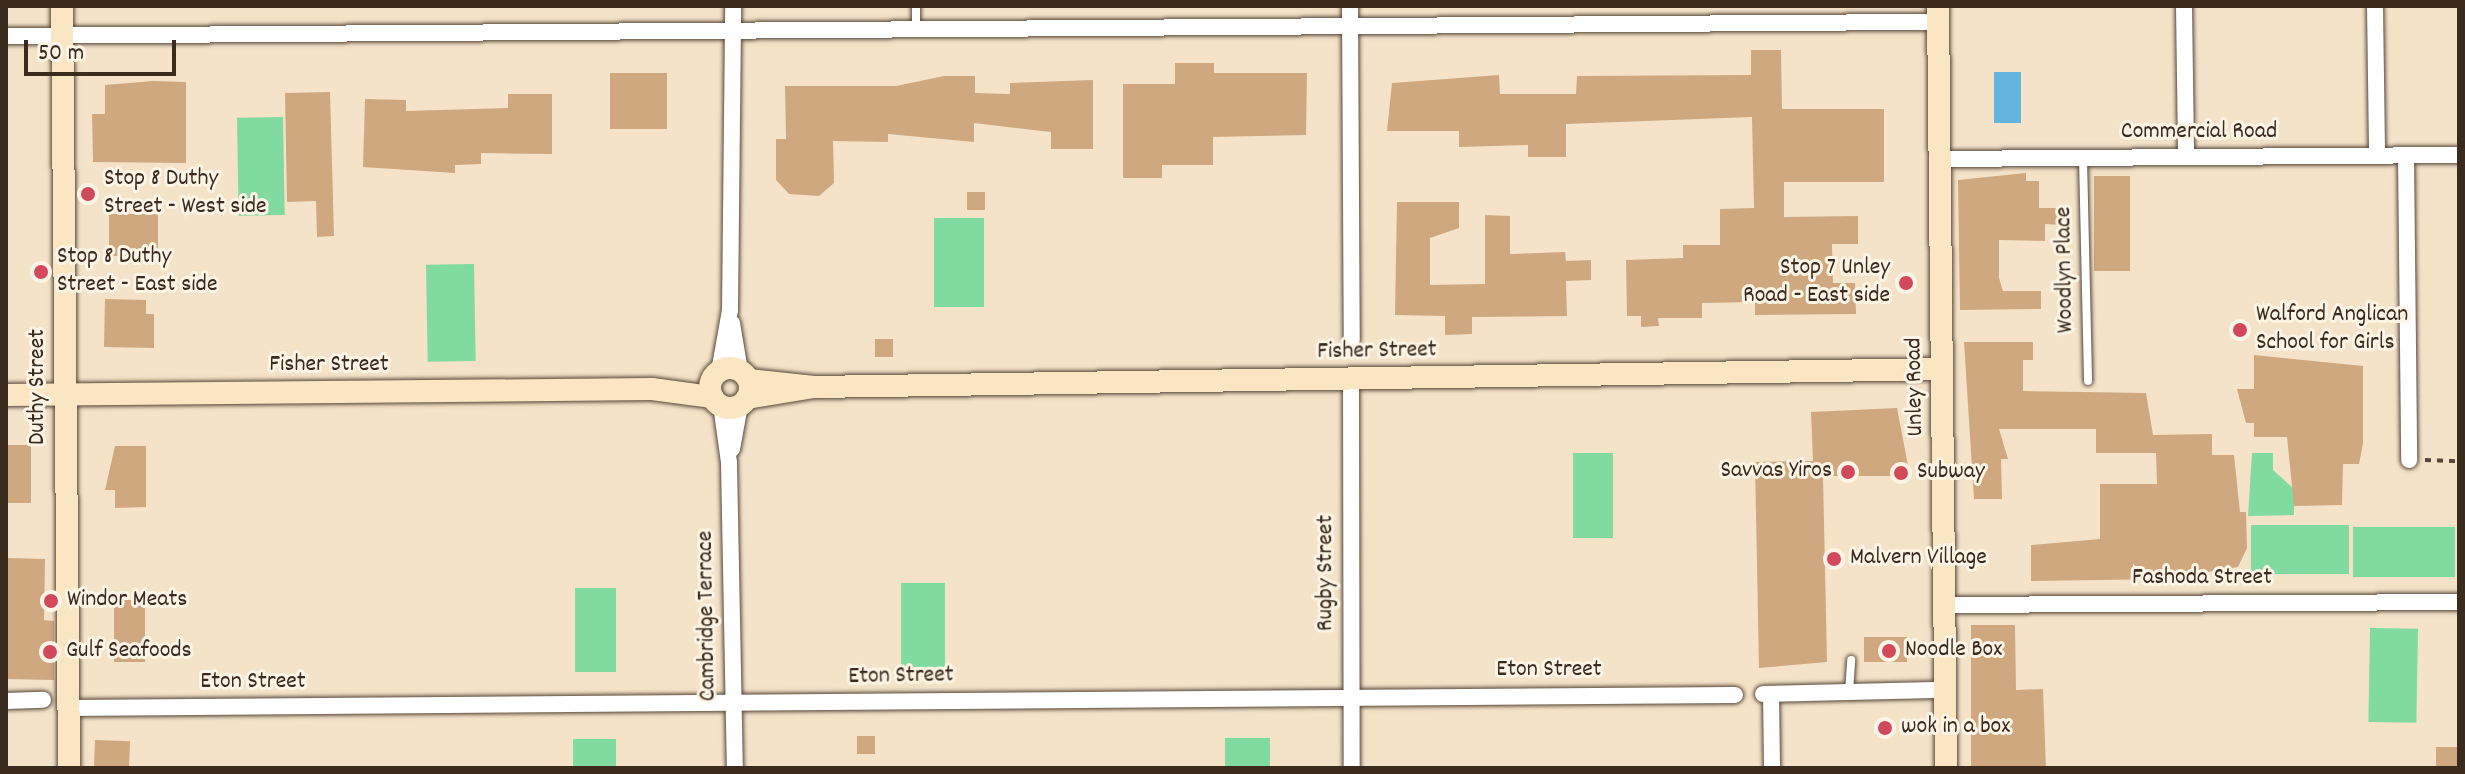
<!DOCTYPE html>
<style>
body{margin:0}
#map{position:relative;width:2465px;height:774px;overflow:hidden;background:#f5e3c9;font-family:Dekko,sans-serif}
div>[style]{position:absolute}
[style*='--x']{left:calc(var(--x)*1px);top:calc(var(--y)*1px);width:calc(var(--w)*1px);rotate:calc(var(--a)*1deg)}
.green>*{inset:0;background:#81daa0;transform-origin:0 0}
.water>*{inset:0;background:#63b5de;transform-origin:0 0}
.building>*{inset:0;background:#cfa87f;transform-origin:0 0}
.path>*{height:4px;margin-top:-2px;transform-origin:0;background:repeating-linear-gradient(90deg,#574638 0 6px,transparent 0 12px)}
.roads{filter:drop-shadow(0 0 2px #574638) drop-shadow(0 0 2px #574638)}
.lane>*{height:8px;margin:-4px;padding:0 4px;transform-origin:4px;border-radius:4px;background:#fff}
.street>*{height:16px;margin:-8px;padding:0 8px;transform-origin:8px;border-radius:8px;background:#fff}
.secondary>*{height:22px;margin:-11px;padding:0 11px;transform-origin:11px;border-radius:11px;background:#fbe6c4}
.secondary>.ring{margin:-11px;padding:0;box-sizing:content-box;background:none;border:22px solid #fbe6c4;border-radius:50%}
.dots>*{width:22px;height:22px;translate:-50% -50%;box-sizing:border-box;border:4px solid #fcf5e5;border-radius:50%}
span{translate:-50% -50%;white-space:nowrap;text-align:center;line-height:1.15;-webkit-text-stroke:6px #fcf5e5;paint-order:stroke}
.street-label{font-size:24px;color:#3b2a1e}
.poi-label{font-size:24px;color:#3b2a1e}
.left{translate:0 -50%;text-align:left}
.right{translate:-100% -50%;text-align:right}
.frame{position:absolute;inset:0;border:8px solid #3b2a1e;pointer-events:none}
.scale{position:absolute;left:24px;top:40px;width:152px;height:36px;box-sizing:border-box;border:4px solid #3b2a1e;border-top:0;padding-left:10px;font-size:24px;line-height:28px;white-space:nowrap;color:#3b2a1e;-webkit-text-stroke:6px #fcf5e5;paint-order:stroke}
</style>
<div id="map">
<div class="green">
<div style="left:283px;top:117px;width:98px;height:46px;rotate:89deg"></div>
<div style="left:934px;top:218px;width:50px;height:89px"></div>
<div style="left:474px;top:264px;width:97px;height:48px;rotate:89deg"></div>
<div style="left:1573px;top:453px;width:40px;height:85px"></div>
<div style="clip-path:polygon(2252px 453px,2273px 453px,2273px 470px,2294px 489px,2294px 515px,2248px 516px)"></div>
<div style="left:2251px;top:525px;width:98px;height:49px"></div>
<div style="left:2455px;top:527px;width:50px;height:102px;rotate:90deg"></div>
<div style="left:901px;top:583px;width:44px;height:84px"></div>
<div style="left:575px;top:588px;width:41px;height:84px"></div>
<div style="left:2370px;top:628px;width:48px;height:94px;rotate:1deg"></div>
<div style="left:1225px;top:738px;width:45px;height:30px"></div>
<div style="left:573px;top:739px;width:43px;height:29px"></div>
</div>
<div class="water">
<div style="left:1994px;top:72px;width:27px;height:51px"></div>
</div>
<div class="building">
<div style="clip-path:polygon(1751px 50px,1781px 50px,1782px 109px,1884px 109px,1884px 182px,1784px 182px,1784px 217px,1858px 216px,1858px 244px,1832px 244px,1833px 283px,1855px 283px,1856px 314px,1755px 315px,1755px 302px,1702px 303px,1702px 318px,1658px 318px,1659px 326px,1641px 327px,1641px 316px,1627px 316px,1626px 260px,1683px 258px,1683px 245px,1720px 245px,1720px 209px,1754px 208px,1752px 117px,1566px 124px,1566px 157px,1528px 157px,1528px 145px,1459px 147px,1459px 131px,1387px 131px,1392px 83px,1499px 75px,1500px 94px,1576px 94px,1577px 76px,1751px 75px)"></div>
<div style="clip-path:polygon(1175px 63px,1214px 63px,1214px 73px,1307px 73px,1306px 135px,1213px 137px,1213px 165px,1162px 165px,1162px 178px,1123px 178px,1123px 84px,1175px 84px)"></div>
<div style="left:610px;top:73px;width:57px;height:56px"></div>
<div style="clip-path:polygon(944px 76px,975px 76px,975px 93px,1010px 94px,1010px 83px,1093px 80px,1093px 149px,1051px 149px,1051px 132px,974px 123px,974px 142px,888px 134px,888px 142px,833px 141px,834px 183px,819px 196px,789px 194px,776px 180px,776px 139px,786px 139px,785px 86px,896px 86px)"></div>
<div style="clip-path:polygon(153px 81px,186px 82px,186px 163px,93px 162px,92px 114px,105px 114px,105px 85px)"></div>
<div style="clip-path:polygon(330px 92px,334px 236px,317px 237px,316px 201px,287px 202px,285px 93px)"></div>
<div style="clip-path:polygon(508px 94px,552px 94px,552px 154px,481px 153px,481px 164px,455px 165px,455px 173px,363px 167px,365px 99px,406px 100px,406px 111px,508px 108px)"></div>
<div style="clip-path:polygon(2026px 173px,2026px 181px,2039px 181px,2039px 208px,2060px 208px,2061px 225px,2045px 224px,2045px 241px,1999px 240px,1999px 278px,2003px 291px,2041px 291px,2041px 309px,1960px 310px,1958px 180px)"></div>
<div style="left:2094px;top:176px;width:36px;height:95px"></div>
<div style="left:967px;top:192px;width:18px;height:18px"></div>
<div style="clip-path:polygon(1397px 202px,1459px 202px,1459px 228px,1430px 238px,1430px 285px,1485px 284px,1485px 215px,1510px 216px,1510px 254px,1565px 252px,1566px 261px,1591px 260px,1591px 280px,1566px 281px,1567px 316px,1472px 317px,1472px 334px,1445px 335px,1445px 316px,1395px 315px)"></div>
<div style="left:109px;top:214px;width:49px;height:42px"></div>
<div style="clip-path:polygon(105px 299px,146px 300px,146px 314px,154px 314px,154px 348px,104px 347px)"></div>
<div style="left:875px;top:339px;width:18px;height:18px"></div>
<div style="clip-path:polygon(1964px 342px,2033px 342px,2033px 360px,2023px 360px,2023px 391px,2146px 393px,2153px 435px,2212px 434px,2212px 455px,2234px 455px,2240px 512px,2246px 512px,2247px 548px,2238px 567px,2166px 579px,2031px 581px,2031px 545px,2100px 539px,2100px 484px,2157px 484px,2156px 453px,2096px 453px,2096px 429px,1999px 429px,2008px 459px,2001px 459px,2002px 499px,1974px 499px)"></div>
<div style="clip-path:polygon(2254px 355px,2363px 366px,2363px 443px,2359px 464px,2343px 464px,2342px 505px,2294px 506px,2287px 437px,2254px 437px,2254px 423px,2246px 423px,2237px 389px,2254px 389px)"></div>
<div style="clip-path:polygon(1897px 408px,1910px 476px,1823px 476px,1827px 662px,1759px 668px,1755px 462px,1813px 461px,1811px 412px)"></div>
<div style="left:31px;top:445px;width:58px;height:25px;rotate:90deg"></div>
<div style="clip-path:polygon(115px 446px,146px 446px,146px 507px,115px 508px,115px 490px,105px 490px)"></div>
<div style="clip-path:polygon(6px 558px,45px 559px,44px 620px,54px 621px,54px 680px,6px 679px)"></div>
<div style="left:114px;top:600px;width:31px;height:62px"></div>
<div style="clip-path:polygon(1971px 625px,2015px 625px,2016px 690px,2043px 689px,2046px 768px,1971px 768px)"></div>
<div style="left:1864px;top:637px;width:43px;height:25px"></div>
<div style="left:857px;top:736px;width:18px;height:18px"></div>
<div style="left:95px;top:740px;width:35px;height:28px;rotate:2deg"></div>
<div style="left:2436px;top:747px;width:23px;height:21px"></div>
</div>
<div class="path">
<div style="--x:2425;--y:460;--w:34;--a:2"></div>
</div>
<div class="roads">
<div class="lane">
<div style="--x:916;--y:6;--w:23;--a:90"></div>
<div style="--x:2083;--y:158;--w:223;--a:88.7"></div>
<div style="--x:1849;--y:692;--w:32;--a:-86"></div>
</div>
<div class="street">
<div style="--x:1350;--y:6;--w:334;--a:89.7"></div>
<div style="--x:2184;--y:6;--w:151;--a:89.2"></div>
<div style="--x:2375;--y:6;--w:150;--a:89.2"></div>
<div style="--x:6;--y:36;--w:1932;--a:-0.42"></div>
<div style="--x:2406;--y:155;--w:305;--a:89.4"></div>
<div style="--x:1939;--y:159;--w:520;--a:-0.44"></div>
<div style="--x:732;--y:323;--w:49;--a:80.5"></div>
<div style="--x:719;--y:372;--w:63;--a:-79.9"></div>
<div style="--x:730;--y:310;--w:304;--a:-89.4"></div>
<div style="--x:1351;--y:379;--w:389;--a:89.9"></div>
<div style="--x:721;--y:405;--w:59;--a:82.1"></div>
<div style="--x:729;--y:463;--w:305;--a:88.9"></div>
<div style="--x:732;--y:449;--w:45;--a:-79.7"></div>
<div style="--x:1945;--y:605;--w:514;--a:-0.33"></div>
<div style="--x:1763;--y:694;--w:182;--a:-1.3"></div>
<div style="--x:1771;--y:694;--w:74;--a:89.2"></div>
<div style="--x:6;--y:701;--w:37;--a:-2"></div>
<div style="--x:68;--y:708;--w:1667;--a:-0.45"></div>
</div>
<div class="secondary">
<div style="--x:62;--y:6;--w:762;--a:89.47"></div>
<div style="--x:1938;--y:6;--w:762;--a:89.4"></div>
<div class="ring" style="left:710px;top:368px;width:18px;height:18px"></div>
<div style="--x:814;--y:387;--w:1128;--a:-0.91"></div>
<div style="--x:6;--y:395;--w:646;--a:-0.53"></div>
<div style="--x:652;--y:389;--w:61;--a:7.6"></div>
<div style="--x:747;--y:398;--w:68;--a:-9.3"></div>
<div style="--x:814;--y:387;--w:66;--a:-173.9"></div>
</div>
</div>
<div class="dots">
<div style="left:88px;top:194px;background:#d1495b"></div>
<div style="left:41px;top:272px;background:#d1495b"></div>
<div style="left:1906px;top:283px;background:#d1495b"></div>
<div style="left:2240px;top:330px;background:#d1495b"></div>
<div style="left:1848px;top:472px;background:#d1495b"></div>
<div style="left:1901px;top:473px;background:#d1495b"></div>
<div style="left:1834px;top:559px;background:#d1495b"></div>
<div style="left:51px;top:601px;background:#d1495b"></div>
<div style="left:1889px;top:651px;background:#d1495b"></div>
<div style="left:50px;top:652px;background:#d1495b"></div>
<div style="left:1885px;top:728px;background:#d1495b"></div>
</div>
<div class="street-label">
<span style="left:2199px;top:133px">Commercial Road</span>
<span style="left:2066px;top:270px;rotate:-91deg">Woodlyn Place</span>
<span style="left:1377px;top:352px;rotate:-1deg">Fisher Street</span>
<span style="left:329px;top:366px">Fisher Street</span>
<span style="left:39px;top:387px;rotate:-90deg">Duthy Street</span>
<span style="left:1916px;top:387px;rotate:-91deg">Unley Road</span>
<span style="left:1327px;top:573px;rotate:-90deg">Rugby Street</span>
<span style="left:2202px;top:579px">Fashoda Street</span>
<span style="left:708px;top:616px;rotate:-91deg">Cambridge Terrace</span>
<span style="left:1549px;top:671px">Eton Street</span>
<span style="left:901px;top:677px;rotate:-1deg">Eton Street</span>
<span style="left:253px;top:683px">Eton Street</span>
</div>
<div class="poi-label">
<span class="left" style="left:104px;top:194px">Stop 8 Duthy<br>Street - West side</span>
<span class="left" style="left:57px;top:272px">Stop 8 Duthy<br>Street - East side</span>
<span class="right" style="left:1890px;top:283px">Stop 7 Unley<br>Road - East side</span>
<span class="left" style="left:2256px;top:330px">Walford Anglican<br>School for Girls</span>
<span class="right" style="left:1832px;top:472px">Savvas Yiros</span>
<span class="left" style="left:1917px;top:473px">Subway</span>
<span class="left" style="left:1850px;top:559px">Malvern Village</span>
<span class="left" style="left:67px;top:601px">Windor Meats</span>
<span class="left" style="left:1905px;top:651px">Noodle Box</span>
<span class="left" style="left:66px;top:652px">Gulf Seafoods</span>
<span class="left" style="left:1901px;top:728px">wok in a box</span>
</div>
<div class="frame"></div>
<div class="scale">50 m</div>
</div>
